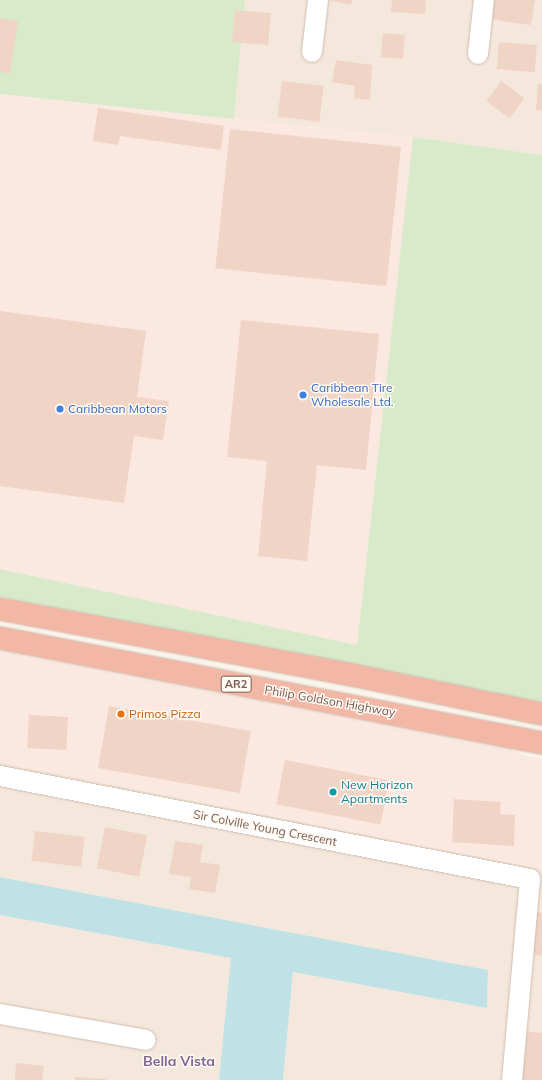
<!DOCTYPE html>
<style>
body{margin:0}
#map{position:relative;width:542px;height:1080px;overflow:hidden;background:#fcf5ec;font-family:Mulish,sans-serif}
div>[style]{position:absolute}
[style*='--x']{left:calc(var(--x)*1px);top:calc(var(--y)*1px);width:calc(var(--w)*1px);rotate:calc(var(--a)*1deg)}
.residential>*{inset:0;background:#f4e7db}
.commercial>*{inset:0;background:#fbe8e1}
.green>*{inset:0;background:#d8eaca}
.water>*{inset:0;background:#c0e2e6}
.building>*{inset:0;background:#f0d4c5;transform-origin:0 0}
.roads{filter:drop-shadow(0 0 1px #cebdb1) drop-shadow(0 0 1px #cebdb1)}
.street>*{height:20px;margin:-10px;padding:0 10px;transform-origin:10px;border-radius:10px;background:#fff}
.highway>*{height:22px;margin:-11px;padding:0 11px;transform-origin:11px;border-radius:11px;background:#f3b7a6}
.dots>*{width:11px;height:11px;translate:-50% -50%;box-sizing:border-box;border:2px solid #fef9f3;border-radius:50%}
span{translate:-50% -50%;white-space:nowrap;text-align:center;line-height:1.15;-webkit-text-stroke:3px #fef9f3;paint-order:stroke}
.shield-label span{padding:1px 3px;background:#fef9f3;border:1px solid;border-radius:3px;-webkit-text-stroke-width:0}
.shield-label{font-size:11px;color:#775c4f;font-weight:700}
.shop-label{font-size:12px;color:#366cbe}
.left{translate:0 -50%;text-align:left}
.street-label{font-size:12px;color:#775c4f}
.food-label{font-size:12px;color:#c56008}
.culture-label{font-size:12px;color:#0d838f}
.quarter-label{font-size:14px;color:#826792;font-weight:700}
</style>
<div id="map">
<div class="residential">
<div style="clip-path:polygon(245px 0,542px 0,542px 155px,413px 137px,234px 119px)"></div>
<div style="clip-path:polygon(0 762px,542px 869px,542px 1080px,283px 1080px,293px 972px,487px 1008px,488px 970px,0 877px)"></div>
<div style="clip-path:polygon(0 915px,232px 958px,219px 1080px,0 1080px)"></div>
</div>
<div class="commercial">
<div style="clip-path:polygon(0 94px,413px 137px,357px 645px,0 569px)"></div>
<div style="clip-path:polygon(0 647px,470px 731px,523px 755px,542px 759px,542px 869px,0 762px)"></div>
</div>
<div class="green">
<div style="clip-path:polygon(0 0,245px 0,234px 119px,0 94px)"></div>
<div style="clip-path:polygon(413px 137px,542px 155px,542px 705px,0 597px,0 569px,357px 645px)"></div>
</div>
<div class="water">
<div style="clip-path:polygon(0 877px,488px 970px,487px 1008px,293px 972px,283px 1080px,219px 1080px,231px 958px,0 915px)"></div>
</div>
<div class="building">
<div style="clip-path:polygon(328px 0,352px 0,351px 5px)"></div>
<div style="clip-path:polygon(392px 0,426px 0,425px 14px,391px 12px)"></div>
<div style="clip-path:polygon(492px 0,535px 0,531px 25px,490px 19px)"></div>
<div style="left:235px;top:10px;width:36px;height:32px;rotate:5deg"></div>
<div style="clip-path:polygon(0 18px,18px 21px,10px 74px,0 72px)"></div>
<div style="left:383px;top:33px;width:22px;height:24px;rotate:5deg"></div>
<div style="left:499px;top:42px;width:38px;height:27px;rotate:5deg"></div>
<div style="clip-path:polygon(336px 60px,372px 65px,370px 100px,354px 98px,355px 86px,332px 82px)"></div>
<div style="left:282px;top:81px;width:42px;height:36px;rotate:7deg"></div>
<div style="left:501px;top:81px;width:29px;height:25px;rotate:36deg"></div>
<div style="clip-path:polygon(538px 84px,542px 84px,542px 110px,536px 110px)"></div>
<div style="clip-path:polygon(98px 108px,224px 126px,221px 150px,120px 136px,118px 145px,93px 141px)"></div>
<div style="left:230px;top:129px;width:172px;height:140px;rotate:6deg"></div>
<div style="clip-path:polygon(0 311px,146px 331px,137px 397px,169px 401px,163px 440px,134px 436px,124px 503px,0 486px)"></div>
<div style="clip-path:polygon(241px 320px,379px 334px,366px 470px,317px 465px,307px 561px,258px 556px,267px 461px,227px 457px)"></div>
<div style="left:109px;top:706px;width:144px;height:63px;rotate:10deg"></div>
<div style="left:29px;top:715px;width:39px;height:33px;rotate:3deg"></div>
<div style="left:285px;top:760px;width:106px;height:45px;rotate:11deg"></div>
<div style="clip-path:polygon(454px 799px,501px 802px,500px 814px,515px 815px,514px 846px,452px 842px)"></div>
<div style="left:105px;top:827px;width:43px;height:42px;rotate:11deg"></div>
<div style="left:35px;top:831px;width:50px;height:30px;rotate:7deg"></div>
<div style="clip-path:polygon(175px 841px,203px 845px,200px 862px,220px 865px,215px 893px,189px 889px,191px 877px,169px 874px)"></div>
<div style="clip-path:polygon(535px 911px,542px 913px,542px 956px,526px 953px)"></div>
<div style="clip-path:polygon(522px 1031px,542px 1033px,542px 1080px,514px 1080px)"></div>
<div style="clip-path:polygon(16px 1063px,44px 1066px,42px 1080px,15px 1080px)"></div>
<div style="clip-path:polygon(75px 1077px,106px 1079px,106px 1080px,75px 1080px)"></div>
</div>
<div class="roads">
<div class="street">
<div style="--x:312;--y:52;--w:52;--a:-83.4"></div>
<div style="--x:478;--y:54;--w:54;--a:-83.7"></div>
<div style="--x:0;--y:776;--w:540;--a:11"></div>
<div style="--x:530;--y:879;--w:202;--a:95.1"></div>
<div style="--x:0;--y:1014;--w:148;--a:10.1"></div>
</div>
<div class="highway">
<div style="--x:0;--y:609;--w:358;--a:10.6"></div>
<div style="--x:352;--y:675;--w:194;--a:11.6"></div>
<div style="--x:0;--y:638;--w:552;--a:10.96"></div>
</div>
</div>
<div class="dots">
<div style="left:303px;top:395px;background:#3f7fe0"></div>
<div style="left:60px;top:409px;background:#3f7fe0"></div>
<div style="left:121px;top:714px;background:#e8710a"></div>
<div style="left:333px;top:792px;background:#0f9aa8"></div>
</div>
<div class="shield-label">
<span style="left:236px;top:684px">AR2</span>
</div>
<div class="shop-label">
<span class="left" style="left:311px;top:395px">Caribbean Tire<br>Wholesale Ltd.</span>
<span class="left" style="left:68px;top:409px">Caribbean Motors</span>
</div>
<div class="street-label">
<span style="left:330px;top:701px;rotate:10deg">Philip Goldson Highway</span>
<span style="left:265px;top:828px;rotate:11deg">Sir Colville Young Crescent</span>
</div>
<div class="food-label">
<span class="left" style="left:129px;top:714px">Primos Pizza</span>
</div>
<div class="culture-label">
<span class="left" style="left:341px;top:792px">New Horizon<br>Apartments</span>
</div>
<div class="quarter-label">
<span style="left:179px;top:1061px">Bella Vista</span>
</div>
</div>
